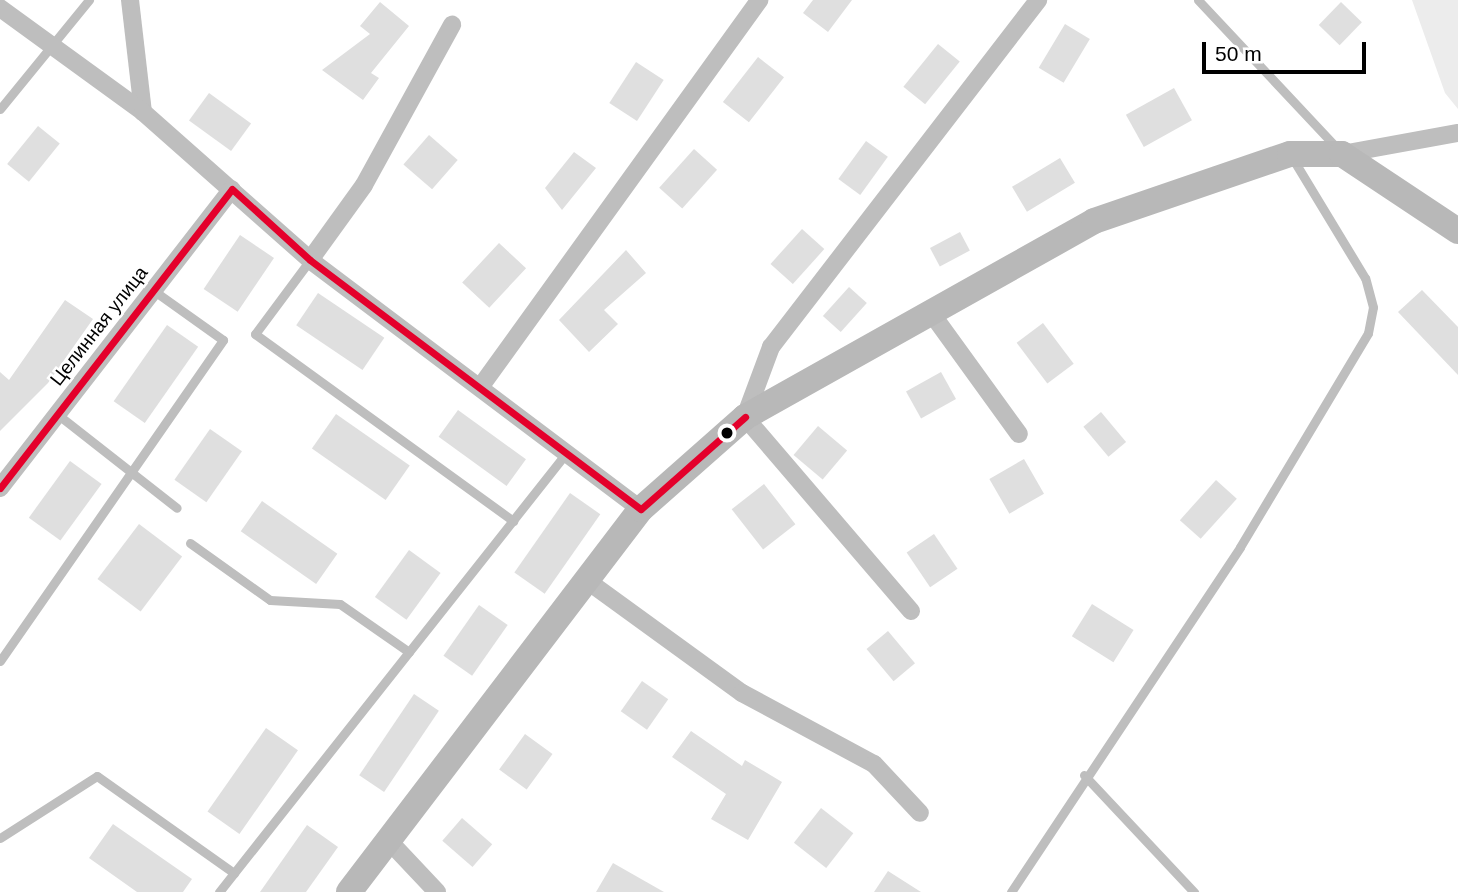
<!DOCTYPE html>
<meta charset="utf-8">
<style>
body{margin:0}
#map{position:relative;width:1458px;height:892px;overflow:hidden;background:#fff;font-family:Helvetica,sans-serif}
div>[style]{position:absolute}
[style*='--x']{left:calc(var(--x)*1px);top:calc(var(--y)*1px);width:calc(var(--w)*1px);rotate:calc(var(--a)*1deg)}
.green>*{inset:0;background:#ececec}
.building>*{inset:0;background:#dfdfdf;transform-origin:0 0}
.lane>*{height:9px;margin:-4.5px;padding:0 4.5px;transform-origin:4.5px;border-radius:4.5px;background:#bebebe}
.street>*{height:18px;margin:-9px;padding:0 9px;transform-origin:9px;border-radius:9px;background:#bebebe}
.secondary>*{height:26px;margin:-13px;padding:0 13px;transform-origin:13px;border-radius:13px;background:#b8b8b8}
.bus-1>*{height:7px;margin:-3.5px;padding:0 3.5px;transform-origin:3.5px;border-radius:3.5px;background:#e4002b}
.dots>*{width:19px;height:19px;translate:-50% -50%;box-sizing:border-box;border:4px solid #fff;border-radius:50%}
span{translate:-50% -50%;white-space:nowrap;text-align:center;line-height:1.15;-webkit-text-stroke:5px #fff;paint-order:stroke}
.street-label{font-size:19px;color:#000}
.scale{position:absolute;left:1202px;top:42px;width:164px;height:32px;box-sizing:border-box;border:4px solid #000;border-top:0;padding-left:9px;font-size:21px;line-height:24px;white-space:nowrap;color:#000;-webkit-text-stroke:5px #fff;paint-order:stroke}
</style>
<div id="map">
<div class="green">
<div style="clip-path:polygon(1412px 0,1458px 0,1458px 109px,1445px 93px)"></div>
</div>
<div class="building">
<div style="clip-path:polygon(813px 0,852px 0,828px 32px,803px 13px)"></div>
<div style="clip-path:polygon(380px 2px,409px 26px,371px 73px,379px 78px,363px 100px,322px 70px,370px 34px,360px 26px)"></div>
<div style="left:1341px;top:2px;width:29px;height:32px;rotate:44deg"></div>
<div style="left:1065px;top:24px;width:29px;height:51px;rotate:31deg"></div>
<div style="left:938px;top:44px;width:28px;height:55px;rotate:39deg"></div>
<div style="left:758px;top:57px;width:33px;height:57px;rotate:38deg"></div>
<div style="left:636px;top:62px;width:33px;height:49px;rotate:33deg"></div>
<div style="left:1174px;top:88px;width:37px;height:55px;rotate:61deg"></div>
<div style="left:209px;top:93px;width:52px;height:34px;rotate:36deg"></div>
<div style="left:38px;top:126px;width:28px;height:49px;rotate:39deg"></div>
<div style="left:429px;top:135px;width:38px;height:39px;rotate:41deg"></div>
<div style="left:866px;top:141px;width:27px;height:47px;rotate:36deg"></div>
<div style="left:694px;top:149px;width:31px;height:52px;rotate:42deg"></div>
<div style="clip-path:polygon(574px 152px,596px 168px,562px 210px,545px 188px)"></div>
<div style="left:1060px;top:158px;width:29px;height:56px;rotate:59deg"></div>
<div style="left:802px;top:229px;width:30px;height:47px;rotate:42deg"></div>
<div style="left:960px;top:232px;width:21px;height:34px;rotate:62deg"></div>
<div style="left:240px;top:235px;width:41px;height:65px;rotate:34deg"></div>
<div style="left:499px;top:243px;width:37px;height:54px;rotate:43deg"></div>
<div style="clip-path:polygon(626px 250px,646px 273px,604px 310px,618px 324px,589px 352px,559px 320px)"></div>
<div style="left:849px;top:287px;width:24px;height:39px;rotate:42deg"></div>
<div style="clip-path:polygon(1422px 290px,1458px 327px,1458px 375px,1398px 312px)"></div>
<div style="left:318px;top:293px;width:80px;height:39px;rotate:34deg"></div>
<div style="clip-path:polygon(65px 300px,93px 319px,48px 383px,0 431px,0 372px,9px 380px)"></div>
<div style="left:1043px;top:323px;width:51px;height:33px;rotate:53deg"></div>
<div style="left:167px;top:325px;width:38px;height:93px;rotate:35deg"></div>
<div style="left:941px;top:372px;width:31px;height:40px;rotate:61deg"></div>
<div style="left:458px;top:410px;width:84px;height:33px;rotate:36deg"></div>
<div style="left:1101px;top:412px;width:39px;height:23px;rotate:50deg"></div>
<div style="left:336px;top:414px;width:90px;height:42px;rotate:35deg"></div>
<div style="left:818px;top:426px;width:38px;height:38px;rotate:40deg"></div>
<div style="left:210px;top:429px;width:39px;height:62px;rotate:35deg"></div>
<div style="left:1024px;top:459px;width:40px;height:40px;rotate:60deg"></div>
<div style="left:70px;top:461px;width:39px;height:70px;rotate:36deg"></div>
<div style="left:1216px;top:480px;width:28px;height:54px;rotate:42deg"></div>
<div style="left:764px;top:484px;width:51px;height:41px;rotate:52deg"></div>
<div style="left:570px;top:493px;width:37px;height:97px;rotate:35deg"></div>
<div style="left:262px;top:501px;width:92px;height:37px;rotate:35deg"></div>
<div style="left:139px;top:524px;width:54px;height:69px;rotate:37deg"></div>
<div style="left:934px;top:534px;width:42px;height:33px;rotate:56deg"></div>
<div style="left:409px;top:550px;width:39px;height:58px;rotate:36deg"></div>
<div style="left:1092px;top:604px;width:49px;height:38px;rotate:32deg"></div>
<div style="left:479px;top:605px;width:35px;height:62px;rotate:35deg"></div>
<div style="left:888px;top:631px;width:42px;height:28px;rotate:50deg"></div>
<div style="left:642px;top:681px;width:32px;height:37px;rotate:35deg"></div>
<div style="left:414px;top:694px;width:30px;height:98px;rotate:34deg"></div>
<div style="left:266px;top:728px;width:39px;height:102px;rotate:35deg"></div>
<div style="clip-path:polygon(691px 731px,742px 766px,745px 760px,782px 782px,748px 840px,711px 819px,726px 794px,672px 757px)"></div>
<div style="left:525px;top:734px;width:34px;height:44px;rotate:36deg"></div>
<div style="left:821px;top:808px;width:41px;height:44px;rotate:38deg"></div>
<div style="left:462px;top:818px;width:40px;height:30px;rotate:41deg"></div>
<div style="clip-path:polygon(113px 824px,192px 879px,183px 892px,137px 892px,89px 858px)"></div>
<div style="clip-path:polygon(307px 825px,338px 847px,306px 892px,260px 892px)"></div>
<div style="clip-path:polygon(613px 863px,664px 892px,596px 892px)"></div>
<div style="clip-path:polygon(888px 871px,921px 892px,874px 892px)"></div>
</div>
<div class="lane">
<div style="--x:1198;--y:0;--w:204;--a:46.8"></div>
<div style="--x:0;--y:109;--w:141;--a:-50.8"></div>
<div style="--x:310;--y:260;--w:92;--a:126.6"></div>
<div style="--x:255;--y:334;--w:319;--a:35.9"></div>
<div style="--x:57;--y:414;--w:152;--a:38.1"></div>
<div style="--x:190;--y:543;--w:98;--a:35.5"></div>
<div style="--x:270;--y:600;--w:70;--a:3.3"></div>
<div style="--x:340;--y:604;--w:84;--a:34.8"></div>
<div style="--x:0;--y:661;--w:391;--a:-55.2"></div>
<div style="--x:223;--y:340;--w:86;--a:-144.5"></div>
<div style="--x:1084;--y:775;--w:161;--a:46.8"></div>
<div style="--x:0;--y:838;--w:115;--a:-32.6"></div>
<div style="--x:97;--y:776;--w:168;--a:35.3"></div>
<div style="--x:219;--y:892;--w:561;--a:-51.66"></div>
<div style="--x:1011;--y:892;--w:414;--a:-56.4"></div>
<div style="--x:1240;--y:547;--w:249;--a:-59.1"></div>
<div style="--x:1368;--y:333;--w:26;--a:-79"></div>
<div style="--x:1373;--y:307;--w:30;--a:-105"></div>
<div style="--x:1365;--y:278;--w:139;--a:-121.2"></div>
</div>
<div class="street">
<div style="--x:130;--y:0;--w:113;--a:83.4"></div>
<div style="--x:0;--y:8;--w:177;--a:36"></div>
<div style="--x:143;--y:112;--w:223;--a:41.5"></div>
<div style="--x:310;--y:260;--w:414;--a:37"></div>
<div style="--x:1342;--y:154;--w:118;--a:-10.3"></div>
<div style="--x:310;--y:260;--w:92;--a:-54.2"></div>
<div style="--x:364;--y:185;--w:183;--a:-61.2"></div>
<div style="--x:932;--y:314;--w:148;--a:54.1"></div>
<div style="--x:481;--y:386;--w:476;--a:-54.2"></div>
<div style="--x:0;--y:488;--w:378;--a:-52.2"></div>
<div style="--x:589;--y:582;--w:189;--a:36"></div>
<div style="--x:742;--y:693;--w:150;--a:28.3"></div>
<div style="--x:874;--y:764;--w:67;--a:46.8"></div>
<div style="--x:911;--y:611;--w:255;--a:-130.6"></div>
<div style="--x:745;--y:417;--w:75;--a:-69.6"></div>
<div style="--x:771;--y:347;--w:438;--a:-52.4"></div>
<div style="--x:389;--y:841;--w:70;--a:46.7"></div>
</div>
<div class="secondary">
<div style="--x:349;--y:892;--w:482;--a:-52.7"></div>
<div style="--x:641;--y:509;--w:139;--a:-41.5"></div>
<div style="--x:745;--y:417;--w:400;--a:-29.3"></div>
<div style="--x:1094;--y:221;--w:207;--a:-18.9"></div>
<div style="--x:1290;--y:154;--w:52;--a:0"></div>
<div style="--x:1342;--y:154;--w:139;--a:33.6"></div>
</div>
<div class="bus-1">
<div style="--x:232;--y:189;--w:105;--a:42.3"></div>
<div style="--x:310;--y:260;--w:414;--a:37"></div>
<div style="--x:0;--y:488;--w:378;--a:-52.2"></div>
<div style="--x:641;--y:509;--w:139;--a:-41.5"></div>
</div>
<div class="dots">
<div style="left:727px;top:433px;background:#000"></div>
</div>
<div class="street-label">
<span style="left:99px;top:326px;rotate:-52deg">Целинная улица</span>
</div>
<div class="scale">50 m</div>
</div>
